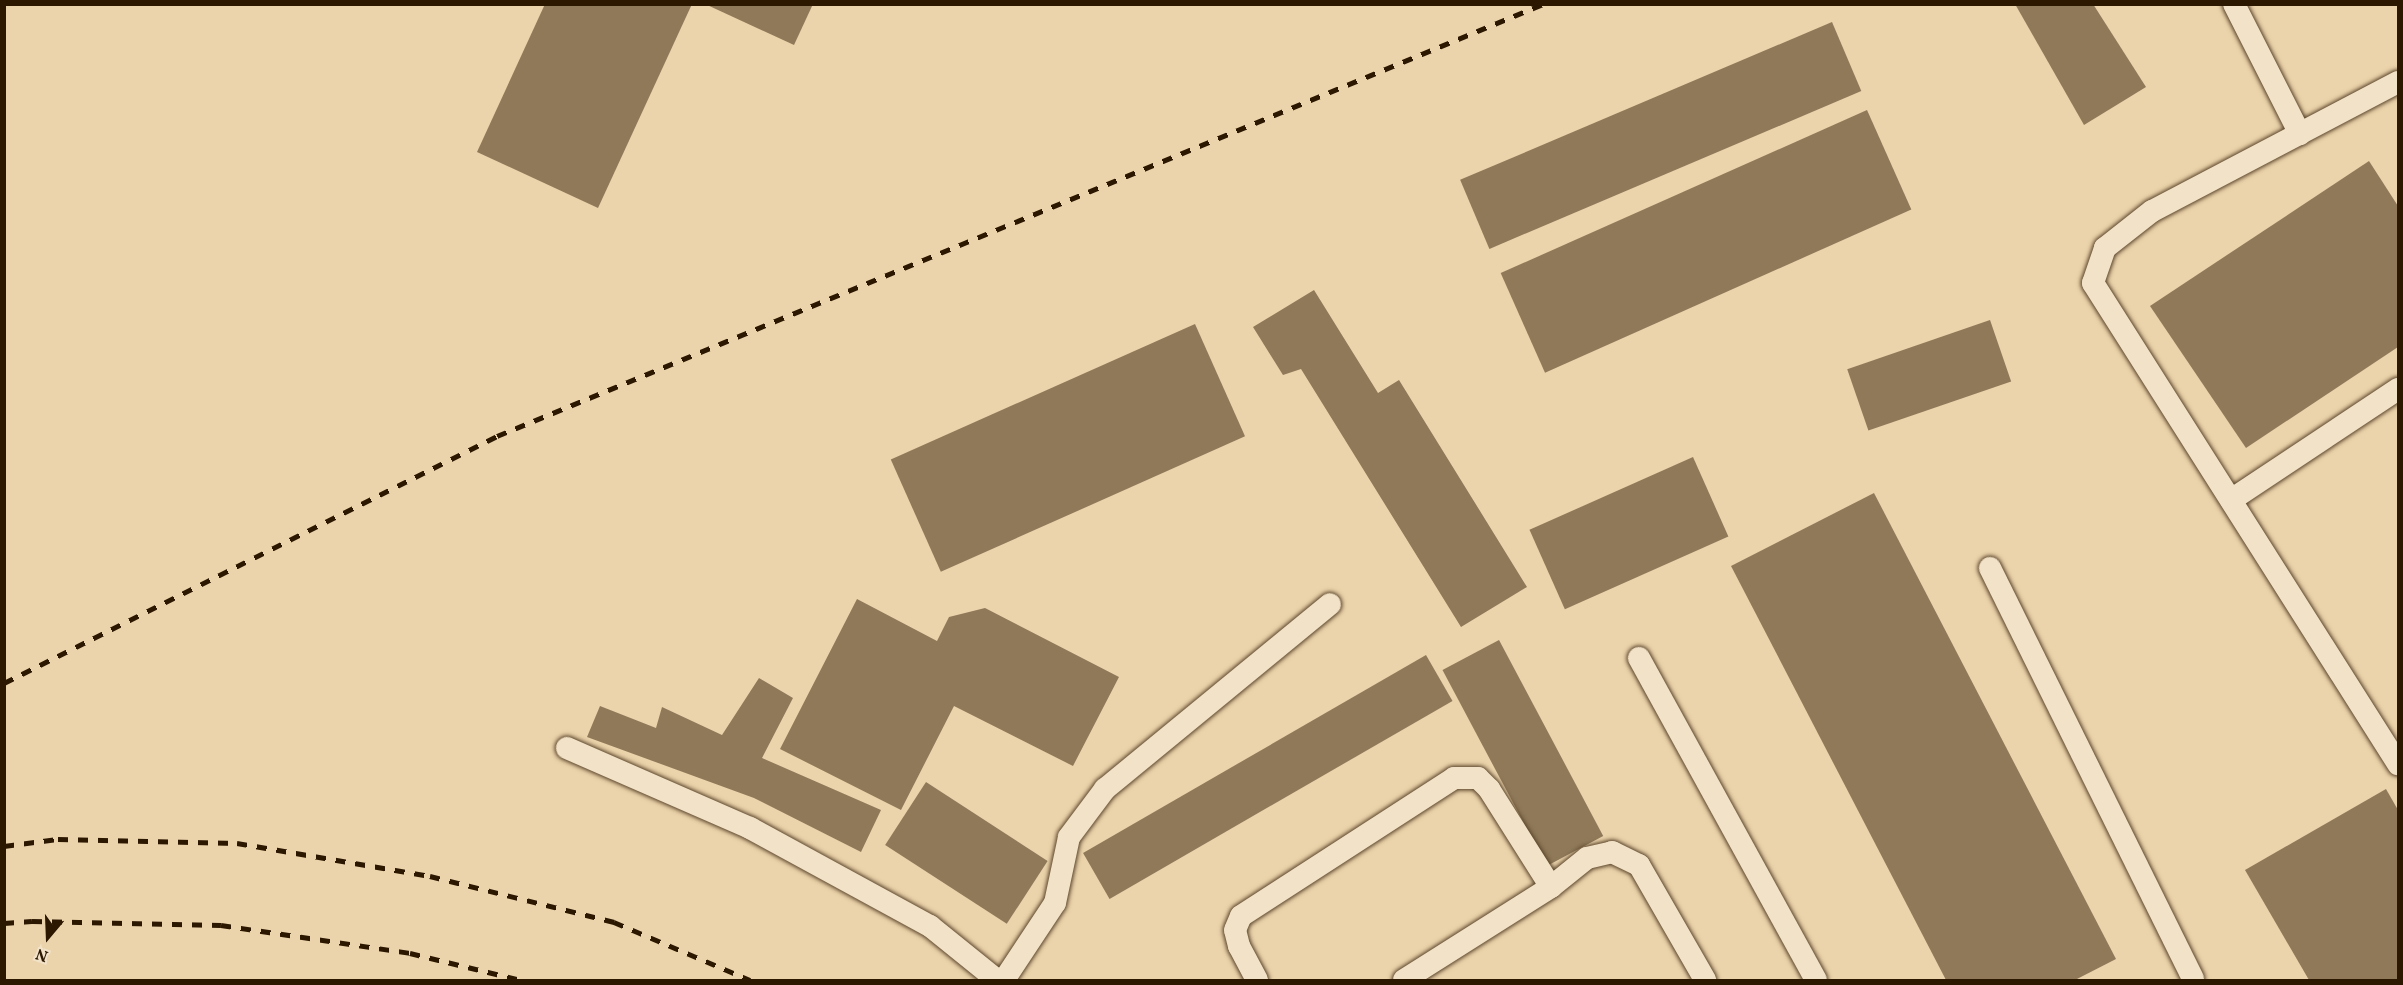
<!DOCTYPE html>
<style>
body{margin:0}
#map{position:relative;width:2403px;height:985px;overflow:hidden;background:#ebd3ab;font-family:Vollkorn,serif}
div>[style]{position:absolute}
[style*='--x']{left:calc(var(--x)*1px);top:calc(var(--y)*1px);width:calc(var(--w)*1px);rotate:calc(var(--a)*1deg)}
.building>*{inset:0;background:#8f7959;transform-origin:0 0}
.roads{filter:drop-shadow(0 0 2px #5c462b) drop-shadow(0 0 2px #5c462b)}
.lane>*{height:22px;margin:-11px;padding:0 11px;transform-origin:11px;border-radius:11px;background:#f2e2c8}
.rail>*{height:4.5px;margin-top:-2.25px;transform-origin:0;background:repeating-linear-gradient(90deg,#2c1700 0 10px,transparent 0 20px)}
span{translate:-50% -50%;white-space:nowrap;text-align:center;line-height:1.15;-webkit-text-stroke:6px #f2e2c8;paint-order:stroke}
.frame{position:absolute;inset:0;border:6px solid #2c1700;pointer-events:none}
.north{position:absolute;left:18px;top:907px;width:60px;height:60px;-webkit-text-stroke:4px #f2e2c8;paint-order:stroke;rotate:199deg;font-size:16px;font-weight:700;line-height:24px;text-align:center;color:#2c1700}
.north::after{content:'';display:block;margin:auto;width:21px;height:27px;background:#2c1700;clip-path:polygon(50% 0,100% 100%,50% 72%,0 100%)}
</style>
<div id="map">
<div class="building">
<div style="clip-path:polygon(545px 4px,692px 4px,598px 208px,477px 152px)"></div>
<div style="clip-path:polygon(705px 4px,813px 4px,794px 45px)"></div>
<div style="clip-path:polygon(2015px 4px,2093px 4px,2146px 87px,2084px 125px)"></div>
<div style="left:1832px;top:22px;width:75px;height:404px;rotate:67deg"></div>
<div style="left:1867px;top:110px;width:109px;height:401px;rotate:66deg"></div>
<div style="clip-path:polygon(2369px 161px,2398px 206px,2398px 347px,2246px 448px,2150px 306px)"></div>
<div style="clip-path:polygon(1314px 290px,1378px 393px,1399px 380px,1527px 587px,1461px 627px,1301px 369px,1283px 375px,1253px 327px)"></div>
<div style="left:1990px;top:320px;width:65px;height:151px;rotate:71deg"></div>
<div style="left:1195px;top:324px;width:123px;height:333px;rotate:66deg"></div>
<div style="left:1693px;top:457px;width:87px;height:179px;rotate:66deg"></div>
<div style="clip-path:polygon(1874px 493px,2116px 959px,2075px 980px,1946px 980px,1731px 566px)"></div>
<div style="clip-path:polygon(857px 599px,937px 641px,949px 617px,985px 608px,1119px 677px,1073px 766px,954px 706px,901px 810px,780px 749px)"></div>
<div style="left:1499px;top:640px;width:222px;height:64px;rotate:62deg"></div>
<div style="left:1426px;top:655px;width:53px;height:396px;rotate:60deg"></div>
<div style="clip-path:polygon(759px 678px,793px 698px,762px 758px,881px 810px,861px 852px,754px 798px,587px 737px,600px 706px,656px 728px,662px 707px,722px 735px)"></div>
<div style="left:926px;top:782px;width:145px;height:75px;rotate:33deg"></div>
<div style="clip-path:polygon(2386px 789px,2398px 810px,2398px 980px,2309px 980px,2245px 870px)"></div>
</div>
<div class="roads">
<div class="lane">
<div style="--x:2234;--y:4;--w:146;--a:63.1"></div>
<div style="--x:2398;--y:82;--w:278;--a:152.3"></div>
<div style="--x:2152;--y:211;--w:60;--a:141.8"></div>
<div style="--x:2105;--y:248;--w:37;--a:109"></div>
<div style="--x:2093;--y:283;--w:570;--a:57.62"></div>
<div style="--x:2231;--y:500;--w:201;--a:-33.6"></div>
<div style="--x:1990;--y:568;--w:458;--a:63.7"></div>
<div style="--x:1639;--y:658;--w:367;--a:61.2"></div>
<div style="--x:567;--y:748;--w:200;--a:23.6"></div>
<div style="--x:750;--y:828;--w:205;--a:28.6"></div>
<div style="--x:930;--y:926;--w:86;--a:38.9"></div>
<div style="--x:1004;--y:980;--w:92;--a:-56.5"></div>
<div style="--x:1055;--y:903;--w:67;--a:-78"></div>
<div style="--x:1069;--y:837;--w:60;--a:-53.1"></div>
<div style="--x:1105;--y:789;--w:291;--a:-39.4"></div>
<div style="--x:1257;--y:980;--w:38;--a:-118"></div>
<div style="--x:1239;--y:946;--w:16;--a:-104"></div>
<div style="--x:1235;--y:930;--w:15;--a:-67"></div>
<div style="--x:1241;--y:916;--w:254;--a:-32.9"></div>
<div style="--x:1454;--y:778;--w:24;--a:0"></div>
<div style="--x:1478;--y:778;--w:16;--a:45"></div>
<div style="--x:1489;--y:789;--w:116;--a:57.7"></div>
<div style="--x:1404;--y:980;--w:174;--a:-32.3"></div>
<div style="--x:1551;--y:887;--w:46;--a:-38.9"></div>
<div style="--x:1587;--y:858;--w:26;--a:-13"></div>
<div style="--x:1612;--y:852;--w:30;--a:26"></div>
<div style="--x:1639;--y:865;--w:133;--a:60.1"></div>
</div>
</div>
<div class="rail">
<div style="--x:4;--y:683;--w:551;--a:-26.61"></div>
<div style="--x:497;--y:436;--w:1132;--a:-22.44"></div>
<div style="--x:4;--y:846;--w:54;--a:-7.4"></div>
<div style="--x:58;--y:839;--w:179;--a:1.3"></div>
<div style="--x:237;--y:843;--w:196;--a:9.7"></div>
<div style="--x:430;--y:876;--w:190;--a:14"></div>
<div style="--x:614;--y:922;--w:148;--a:23.1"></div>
<div style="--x:4;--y:923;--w:28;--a:-4"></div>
<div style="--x:32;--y:921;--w:189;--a:1.2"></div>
<div style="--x:221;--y:925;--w:191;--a:8.4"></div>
<div style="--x:410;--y:953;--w:114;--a:13.7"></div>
</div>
<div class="frame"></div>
<div class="north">N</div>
</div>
